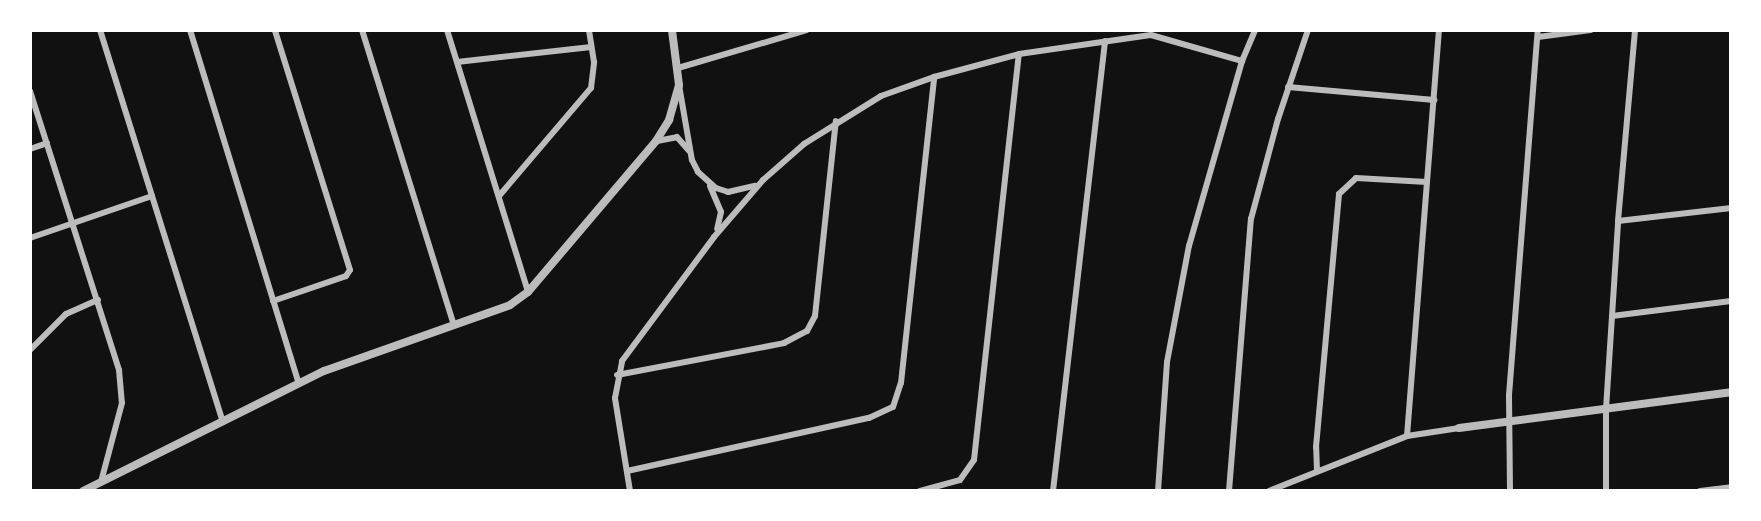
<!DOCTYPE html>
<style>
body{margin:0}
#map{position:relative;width:1761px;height:521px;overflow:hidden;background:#111;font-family:"Noto Sans",sans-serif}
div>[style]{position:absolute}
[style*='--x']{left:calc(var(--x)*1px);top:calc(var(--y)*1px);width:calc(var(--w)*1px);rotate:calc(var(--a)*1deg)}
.minor>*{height:6px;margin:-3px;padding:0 3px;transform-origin:3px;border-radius:3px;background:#bcbcbc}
.tertiary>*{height:8px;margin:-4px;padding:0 4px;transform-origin:4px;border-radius:4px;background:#bcbcbc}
span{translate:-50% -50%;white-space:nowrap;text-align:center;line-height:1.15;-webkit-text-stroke:4.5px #fff;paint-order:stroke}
.frame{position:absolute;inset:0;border:32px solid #fff;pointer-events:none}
</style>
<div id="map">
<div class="minor">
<div style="--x:100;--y:30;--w:411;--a:72.6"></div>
<div style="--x:190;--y:30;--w:370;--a:72.9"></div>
<div style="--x:362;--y:30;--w:309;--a:72.7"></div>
<div style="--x:447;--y:30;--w:274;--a:72.8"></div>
<div style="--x:1538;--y:37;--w:53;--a:-7.5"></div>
<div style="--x:457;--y:62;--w:135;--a:-6.4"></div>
<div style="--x:678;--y:68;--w:134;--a:-16.4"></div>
<div style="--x:679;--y:85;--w:76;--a:80.2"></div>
<div style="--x:692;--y:160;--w:13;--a:63"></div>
<div style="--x:698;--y:172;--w:24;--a:42"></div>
<div style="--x:716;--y:188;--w:13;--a:18"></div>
<div style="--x:728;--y:192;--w:28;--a:-13"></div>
<div style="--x:1288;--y:87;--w:147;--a:5.1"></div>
<div style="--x:30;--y:91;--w:293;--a:72.3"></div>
<div style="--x:119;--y:370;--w:33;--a:85"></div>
<div style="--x:122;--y:403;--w:82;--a:104.9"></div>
<div style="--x:657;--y:141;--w:20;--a:-11"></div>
<div style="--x:677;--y:137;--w:18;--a:49"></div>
<div style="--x:30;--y:149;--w:18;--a:-19"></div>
<div style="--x:710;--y:186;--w:28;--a:67"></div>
<div style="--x:721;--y:212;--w:17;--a:103"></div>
<div style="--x:499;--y:196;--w:142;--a:-49.6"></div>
<div style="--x:591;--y:88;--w:26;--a:-83"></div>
<div style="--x:594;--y:62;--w:32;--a:-99"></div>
<div style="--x:1618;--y:221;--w:114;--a:-6.6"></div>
<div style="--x:30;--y:238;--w:129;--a:-19"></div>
<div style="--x:273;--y:301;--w:77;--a:-18.9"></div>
<div style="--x:346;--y:276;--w:7;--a:-56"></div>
<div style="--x:350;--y:270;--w:251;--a:-107.4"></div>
<div style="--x:1612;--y:316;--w:120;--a:-7.2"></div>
<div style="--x:30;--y:350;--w:51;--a:-45"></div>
<div style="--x:66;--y:314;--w:35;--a:-24"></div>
<div style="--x:617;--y:375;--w:170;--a:-10.8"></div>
<div style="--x:784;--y:343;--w:26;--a:-28"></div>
<div style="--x:807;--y:331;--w:17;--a:-62"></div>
<div style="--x:815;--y:316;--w:196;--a:-83.9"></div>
<div style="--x:1407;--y:436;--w:407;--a:-85.5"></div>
<div style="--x:627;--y:471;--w:248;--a:-12.4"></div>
<div style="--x:869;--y:418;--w:26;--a:-25"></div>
<div style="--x:893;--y:407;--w:25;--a:-72"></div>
<div style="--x:901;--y:383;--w:308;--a:-83.8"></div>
<div style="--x:1317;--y:471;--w:24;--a:-92"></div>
<div style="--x:1316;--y:447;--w:254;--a:-84.8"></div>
<div style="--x:1339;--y:194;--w:23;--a:-43"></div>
<div style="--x:1356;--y:178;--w:71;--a:3.2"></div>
<div style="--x:630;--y:491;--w:94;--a:-99.2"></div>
<div style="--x:615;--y:398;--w:38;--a:-79"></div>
<div style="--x:622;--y:361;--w:154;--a:-53.4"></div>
<div style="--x:714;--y:237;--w:75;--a:-49.3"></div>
<div style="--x:763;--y:180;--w:55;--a:-41.3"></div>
<div style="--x:804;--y:144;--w:91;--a:-31.9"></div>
<div style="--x:881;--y:96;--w:56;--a:-19.7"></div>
<div style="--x:934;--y:77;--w:88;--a:-15.1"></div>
<div style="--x:1019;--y:54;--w:133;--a:-8.2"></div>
<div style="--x:1151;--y:35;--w:95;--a:15.9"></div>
<div style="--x:920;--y:491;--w:41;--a:-15.4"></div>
<div style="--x:960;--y:480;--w:24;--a:-55"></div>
<div style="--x:974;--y:460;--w:408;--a:-83.7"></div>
<div style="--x:1053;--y:491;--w:453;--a:-83.4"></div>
<div style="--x:1158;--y:491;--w:129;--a:-86"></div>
<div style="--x:1167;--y:362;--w:118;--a:-79.3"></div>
<div style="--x:1189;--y:246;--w:192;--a:-74"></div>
<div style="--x:1242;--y:61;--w:34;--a:-67"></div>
<div style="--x:1229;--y:491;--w:273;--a:-85.4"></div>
<div style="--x:1251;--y:219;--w:104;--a:-74.9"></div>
<div style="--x:1278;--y:119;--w:94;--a:-71.4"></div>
<div style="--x:1269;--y:491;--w:149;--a:-21.7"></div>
<div style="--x:1407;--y:436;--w:53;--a:-8.7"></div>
<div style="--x:1510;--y:491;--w:96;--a:-90.6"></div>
<div style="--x:1509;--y:395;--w:366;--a:-85.5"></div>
<div style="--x:1606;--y:491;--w:82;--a:-90"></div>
<div style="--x:1606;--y:409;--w:188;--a:-86.3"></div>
<div style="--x:1618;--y:221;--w:192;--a:-84.9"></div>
<div style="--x:1700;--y:491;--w:31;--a:-7"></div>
</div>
<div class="tertiary">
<div style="--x:1459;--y:428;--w:274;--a:-7.5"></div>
<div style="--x:83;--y:491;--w:269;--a:-26.5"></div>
<div style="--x:324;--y:371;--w:197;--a:-19.5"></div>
<div style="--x:510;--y:305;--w:22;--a:-36"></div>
<div style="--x:528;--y:292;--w:198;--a:-49.7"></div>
<div style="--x:656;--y:141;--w:25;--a:-58"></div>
<div style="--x:669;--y:120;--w:36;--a:-74"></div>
<div style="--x:679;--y:85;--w:55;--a:-97.3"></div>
</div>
<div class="frame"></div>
</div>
